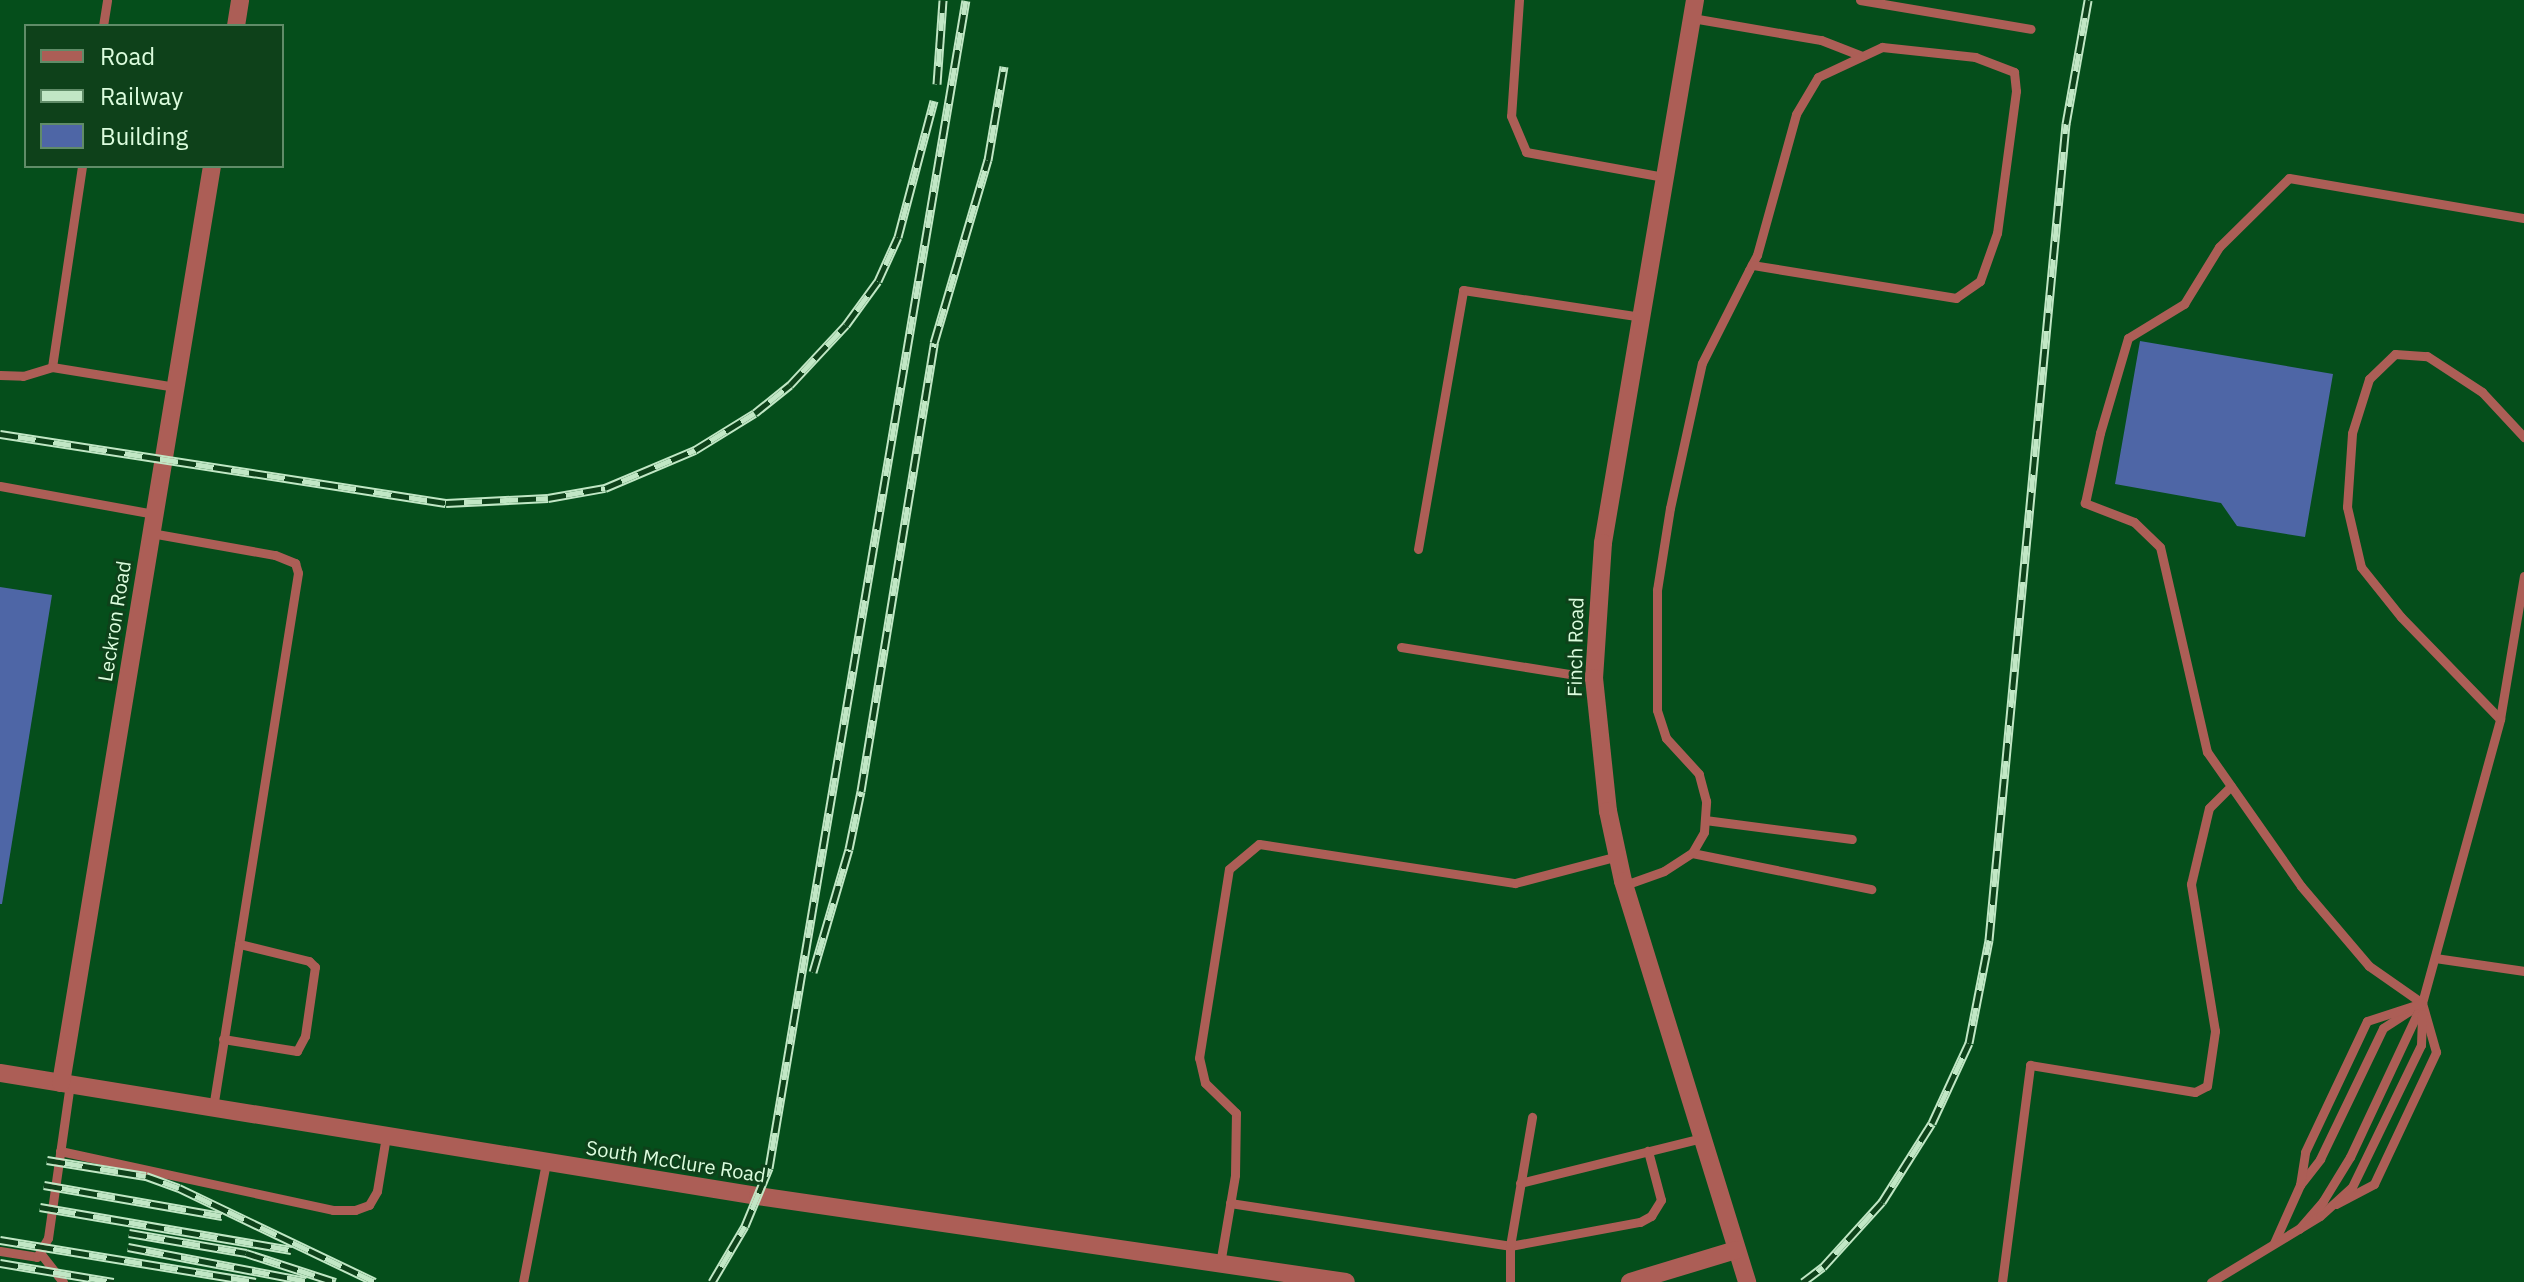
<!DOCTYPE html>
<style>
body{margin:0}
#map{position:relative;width:2524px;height:1282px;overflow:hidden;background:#054e1b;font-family:"IBM Plex Sans",sans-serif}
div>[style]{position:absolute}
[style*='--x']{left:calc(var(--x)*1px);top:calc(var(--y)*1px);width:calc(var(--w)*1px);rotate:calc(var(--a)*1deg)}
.building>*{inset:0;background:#4e66a6}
.service>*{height:9px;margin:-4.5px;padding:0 4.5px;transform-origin:4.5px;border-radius:4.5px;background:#ac5e56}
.minor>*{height:18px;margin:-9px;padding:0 9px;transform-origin:9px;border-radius:9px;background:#ac5e56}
.rail>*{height:9px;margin-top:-4.5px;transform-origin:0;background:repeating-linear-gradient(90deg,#0e411a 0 18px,#c1e7c5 0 36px);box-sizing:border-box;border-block:2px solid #c1e7c5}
span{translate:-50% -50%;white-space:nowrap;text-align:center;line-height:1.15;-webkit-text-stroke:6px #0e411a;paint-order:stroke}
.street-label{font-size:20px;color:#dcfdde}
.legend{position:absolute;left:24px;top:24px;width:260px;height:144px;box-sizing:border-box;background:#0e411a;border:2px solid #608c68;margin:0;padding:10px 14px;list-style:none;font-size:24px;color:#dcfdde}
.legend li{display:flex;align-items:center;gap:16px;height:40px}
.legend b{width:40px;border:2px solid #608c68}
</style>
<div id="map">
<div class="building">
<div style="clip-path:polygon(2140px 341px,2333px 374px,2305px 537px,2237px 526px,2221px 503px,2115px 484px)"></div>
<div style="clip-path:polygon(0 587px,52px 595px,2px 904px,0 904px)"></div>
</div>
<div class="service">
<div style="--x:1519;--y:0;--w:116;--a:93.9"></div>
<div style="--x:1511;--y:116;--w:39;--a:67"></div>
<div style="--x:1526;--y:152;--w:140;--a:10.3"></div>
<div style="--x:1860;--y:0;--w:173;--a:9.6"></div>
<div style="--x:1692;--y:18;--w:131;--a:9.7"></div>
<div style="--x:1821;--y:40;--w:44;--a:21.3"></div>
<div style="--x:103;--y:26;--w:26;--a:-81"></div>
<div style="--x:52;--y:367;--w:203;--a:-81.5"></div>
<div style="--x:0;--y:375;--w:23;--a:2"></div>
<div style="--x:23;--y:376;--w:30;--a:-17"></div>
<div style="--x:52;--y:367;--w:125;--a:9.2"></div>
<div style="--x:0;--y:486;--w:157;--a:10.3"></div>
<div style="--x:151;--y:533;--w:126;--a:10.1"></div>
<div style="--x:275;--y:555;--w:22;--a:22"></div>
<div style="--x:295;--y:563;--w:10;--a:73"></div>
<div style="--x:298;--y:573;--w:542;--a:99.03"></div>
<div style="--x:1418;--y:549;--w:263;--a:-80.1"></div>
<div style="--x:1463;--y:290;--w:180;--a:8.6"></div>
<div style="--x:1401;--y:647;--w:195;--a:9.1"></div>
<div style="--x:2500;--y:719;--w:142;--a:-134.1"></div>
<div style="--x:2401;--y:617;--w:64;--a:-128.7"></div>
<div style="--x:2361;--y:567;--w:62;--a:-103.1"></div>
<div style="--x:2347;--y:507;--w:74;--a:-86.1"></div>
<div style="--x:2352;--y:433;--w:57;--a:-72.5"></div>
<div style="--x:2369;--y:379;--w:36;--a:-44"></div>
<div style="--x:2395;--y:354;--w:32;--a:4"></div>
<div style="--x:2427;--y:356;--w:66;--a:33.2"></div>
<div style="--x:2482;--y:392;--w:62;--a:47"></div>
<div style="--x:1705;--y:820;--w:148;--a:7.4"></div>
<div style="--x:1692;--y:853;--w:183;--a:11.4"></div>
<div style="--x:1625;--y:885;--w:41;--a:-19.7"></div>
<div style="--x:1664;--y:871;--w:33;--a:-33"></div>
<div style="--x:1692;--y:853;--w:24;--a:-60"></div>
<div style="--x:1704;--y:832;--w:31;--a:-86"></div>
<div style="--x:1706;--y:801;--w:28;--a:-105"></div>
<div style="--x:1699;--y:774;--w:49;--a:-132.5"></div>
<div style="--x:1666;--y:738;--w:29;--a:-108"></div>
<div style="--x:1657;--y:710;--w:120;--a:-90"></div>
<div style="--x:1657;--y:590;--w:83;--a:-81"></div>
<div style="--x:1670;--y:508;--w:148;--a:-77.6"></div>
<div style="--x:1702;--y:363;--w:104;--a:-63.2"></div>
<div style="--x:1749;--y:270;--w:17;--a:-62"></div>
<div style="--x:1757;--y:255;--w:146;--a:-74.5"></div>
<div style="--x:1796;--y:114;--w:43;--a:-59.3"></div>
<div style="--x:1818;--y:77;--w:71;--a:-25.1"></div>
<div style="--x:1882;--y:47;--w:94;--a:6.1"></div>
<div style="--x:1975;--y:57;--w:42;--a:21"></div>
<div style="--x:2014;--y:72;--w:19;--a:84"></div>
<div style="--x:2016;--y:91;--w:143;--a:97.6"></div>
<div style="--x:1997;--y:233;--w:51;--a:109.5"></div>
<div style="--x:1980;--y:281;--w:29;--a:145"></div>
<div style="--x:1956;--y:298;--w:207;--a:-170.8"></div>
<div style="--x:2435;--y:958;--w:90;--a:8.3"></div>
<div style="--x:223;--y:1039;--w:75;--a:9.2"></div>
<div style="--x:297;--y:1051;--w:17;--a:-62"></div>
<div style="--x:305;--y:1036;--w:70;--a:-81.8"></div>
<div style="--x:315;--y:967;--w:8;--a:-135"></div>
<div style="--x:309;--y:961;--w:72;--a:-166.3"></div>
<div style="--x:60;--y:1151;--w:279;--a:12.2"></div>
<div style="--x:333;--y:1210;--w:22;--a:0"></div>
<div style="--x:355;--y:1210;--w:15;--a:-20"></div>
<div style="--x:369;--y:1205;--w:16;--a:-60"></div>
<div style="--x:377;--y:1191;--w:56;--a:-80.7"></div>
<div style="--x:1520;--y:1183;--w:187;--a:-13.9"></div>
<div style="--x:2300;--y:1185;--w:33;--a:-52"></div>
<div style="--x:2320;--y:1159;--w:145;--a:-64.3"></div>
<div style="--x:2383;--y:1028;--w:31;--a:-33"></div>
<div style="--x:1230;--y:1203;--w:283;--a:8.7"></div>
<div style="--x:1510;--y:1246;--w:132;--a:-10.5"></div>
<div style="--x:1640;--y:1222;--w:13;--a:-29"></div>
<div style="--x:1651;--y:1216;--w:19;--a:-58"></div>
<div style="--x:1661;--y:1200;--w:51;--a:-104.9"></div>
<div style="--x:2336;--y:1204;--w:43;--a:-27.8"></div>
<div style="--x:2374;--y:1184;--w:146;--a:-64.8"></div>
<div style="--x:2436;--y:1052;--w:51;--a:-105.9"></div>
<div style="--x:2422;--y:1003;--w:65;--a:-145.1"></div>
<div style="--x:2369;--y:966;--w:105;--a:-130.4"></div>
<div style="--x:2301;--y:886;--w:164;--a:-125"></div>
<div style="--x:2207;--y:752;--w:210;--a:-102.9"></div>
<div style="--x:2160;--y:547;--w:36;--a:-136"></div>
<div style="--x:2134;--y:522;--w:53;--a:-158.8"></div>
<div style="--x:2085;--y:503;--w:72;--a:-77.9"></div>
<div style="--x:2100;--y:433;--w:99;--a:-73.6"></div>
<div style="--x:2128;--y:338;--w:66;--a:-31.3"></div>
<div style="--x:2184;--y:304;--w:67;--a:-58.4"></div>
<div style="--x:2219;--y:247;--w:98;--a:-44.6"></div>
<div style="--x:2289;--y:178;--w:238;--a:9.7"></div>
<div style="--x:2299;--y:1229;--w:37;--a:-49"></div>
<div style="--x:2323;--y:1201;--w:52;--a:-58.5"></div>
<div style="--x:2350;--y:1157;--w:170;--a:-64.9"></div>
<div style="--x:2422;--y:1003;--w:295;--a:-74.6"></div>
<div style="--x:2500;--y:719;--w:145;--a:-80.5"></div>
<div style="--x:2274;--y:1243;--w:64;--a:-65.9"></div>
<div style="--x:2300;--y:1185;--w:33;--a:-81"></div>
<div style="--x:2305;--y:1152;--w:145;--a:-64.7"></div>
<div style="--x:2367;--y:1021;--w:58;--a:-18.1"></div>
<div style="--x:0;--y:1251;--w:37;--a:9"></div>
<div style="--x:37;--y:1257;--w:22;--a:-60"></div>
<div style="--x:48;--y:1238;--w:156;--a:-81.9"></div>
<div style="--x:41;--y:1254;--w:36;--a:52"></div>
<div style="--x:1220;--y:1264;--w:90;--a:-80.4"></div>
<div style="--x:1235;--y:1175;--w:62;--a:-89.1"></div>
<div style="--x:1236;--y:1113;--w:43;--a:-135.9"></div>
<div style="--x:1205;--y:1083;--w:26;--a:-103"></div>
<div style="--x:1199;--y:1058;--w:191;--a:-81"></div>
<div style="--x:1229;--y:869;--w:39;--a:-40"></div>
<div style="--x:1259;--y:844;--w:259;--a:8.7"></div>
<div style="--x:1515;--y:883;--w:106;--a:-14.7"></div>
<div style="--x:523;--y:1282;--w:122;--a:-79.1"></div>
<div style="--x:1510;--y:1282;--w:36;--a:-90"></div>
<div style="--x:1510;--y:1246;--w:131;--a:-80.3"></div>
<div style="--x:2002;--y:1282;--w:219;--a:-82.6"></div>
<div style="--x:2030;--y:1065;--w:167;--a:9.3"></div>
<div style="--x:2195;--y:1092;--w:13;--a:-27"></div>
<div style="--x:2207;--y:1086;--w:56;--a:-81.7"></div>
<div style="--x:2215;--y:1031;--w:149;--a:-99.3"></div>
<div style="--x:2191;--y:884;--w:78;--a:-76.7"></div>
<div style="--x:2209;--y:808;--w:31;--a:-45"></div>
<div style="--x:2211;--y:1282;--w:127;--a:-31.2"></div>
<div style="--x:2320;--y:1216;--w:43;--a:-42.2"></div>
<div style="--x:2352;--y:1187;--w:158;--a:-64.1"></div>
<div style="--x:2421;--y:1045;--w:31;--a:-88"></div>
</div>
<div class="minor">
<div style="--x:1695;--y:0;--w:551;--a:99.62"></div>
<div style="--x:1603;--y:543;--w:135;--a:93.8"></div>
<div style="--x:1594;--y:678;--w:134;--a:84"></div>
<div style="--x:1608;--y:811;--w:72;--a:77.9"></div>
<div style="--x:1623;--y:881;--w:420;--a:72.8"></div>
<div style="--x:236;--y:26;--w:26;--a:-81"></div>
<div style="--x:0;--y:1073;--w:768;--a:9.22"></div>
<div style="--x:758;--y:1196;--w:594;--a:8.32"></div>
<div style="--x:61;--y:1083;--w:929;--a:-80.65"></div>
<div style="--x:1630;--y:1282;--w:111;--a:-16.8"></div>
</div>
<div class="rail">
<div style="--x:937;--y:84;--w:84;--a:-85.9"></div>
<div style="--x:0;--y:434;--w:451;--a:8.8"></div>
<div style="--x:446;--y:503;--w:102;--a:-2.8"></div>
<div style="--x:548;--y:498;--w:58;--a:-10"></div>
<div style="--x:605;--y:488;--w:98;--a:-22.9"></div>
<div style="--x:695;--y:450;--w:70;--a:-31.7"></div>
<div style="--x:755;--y:413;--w:45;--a:-38.7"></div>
<div style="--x:790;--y:385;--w:82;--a:-47"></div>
<div style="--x:846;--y:325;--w:54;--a:-54"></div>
<div style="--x:878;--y:281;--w:48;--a:-65.6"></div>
<div style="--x:898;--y:237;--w:141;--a:-75.2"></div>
<div style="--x:813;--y:972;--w:128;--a:-73.7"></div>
<div style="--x:849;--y:849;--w:59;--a:-78.3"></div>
<div style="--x:861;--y:791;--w:454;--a:-80.7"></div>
<div style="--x:934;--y:343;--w:191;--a:-73.6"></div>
<div style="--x:988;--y:160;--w:95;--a:-80.3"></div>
<div style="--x:47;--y:1160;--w:100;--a:9.2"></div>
<div style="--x:146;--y:1176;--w:35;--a:20"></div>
<div style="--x:179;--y:1188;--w:217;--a:25.6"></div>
<div style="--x:44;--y:1185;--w:181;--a:9.9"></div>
<div style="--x:40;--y:1207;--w:255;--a:9.7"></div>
<div style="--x:129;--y:1233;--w:119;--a:9.7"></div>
<div style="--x:246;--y:1253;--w:94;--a:18"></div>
<div style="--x:0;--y:1240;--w:259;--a:9.3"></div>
<div style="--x:128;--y:1247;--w:181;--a:10.8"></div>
<div style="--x:0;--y:1263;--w:115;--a:9.5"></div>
<div style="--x:712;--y:1282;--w:65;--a:-59.5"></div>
<div style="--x:745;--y:1226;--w:63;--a:-67.5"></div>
<div style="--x:769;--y:1168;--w:1184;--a:-80.43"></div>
<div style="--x:1803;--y:1282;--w:25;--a:-37"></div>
<div style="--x:1823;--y:1267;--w:88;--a:-47.8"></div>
<div style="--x:1882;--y:1202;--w:93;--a:-57.7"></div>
<div style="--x:1932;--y:1123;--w:88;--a:-65.2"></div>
<div style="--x:1969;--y:1043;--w:105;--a:-79"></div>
<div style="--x:1989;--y:940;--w:820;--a:-84.61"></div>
<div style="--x:2066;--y:124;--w:126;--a:-79.9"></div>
</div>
<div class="street-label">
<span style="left:114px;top:621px;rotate:-81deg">Leckron Road</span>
<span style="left:1575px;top:647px;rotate:-89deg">Finch Road</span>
<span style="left:676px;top:1161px;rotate:9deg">South McClure Road</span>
</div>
<ul class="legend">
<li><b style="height:10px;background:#ac5e56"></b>Road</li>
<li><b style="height:10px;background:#c1e7c5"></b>Railway</li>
<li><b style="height:22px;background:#4e66a6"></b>Building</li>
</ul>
</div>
